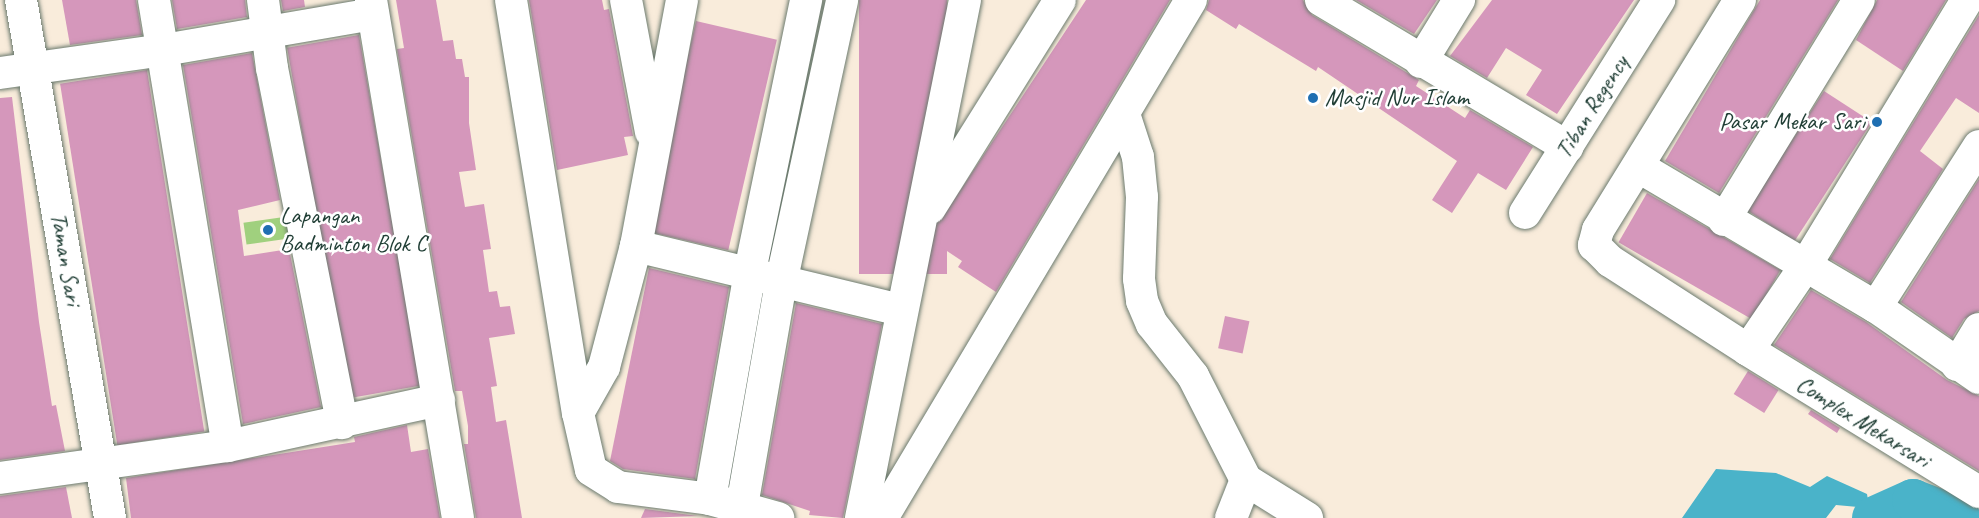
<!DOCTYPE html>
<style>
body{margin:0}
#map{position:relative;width:1979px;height:518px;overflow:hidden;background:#f9ecdb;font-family:Caveat,sans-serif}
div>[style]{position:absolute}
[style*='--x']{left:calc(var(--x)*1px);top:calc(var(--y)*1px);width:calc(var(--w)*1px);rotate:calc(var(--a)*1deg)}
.green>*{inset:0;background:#a0d07e;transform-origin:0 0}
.water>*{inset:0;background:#4ab3c9}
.river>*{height:42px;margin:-21px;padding:0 21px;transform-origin:21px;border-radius:21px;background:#4ab3c9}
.building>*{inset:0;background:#d597bb;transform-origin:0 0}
.roads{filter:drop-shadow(0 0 2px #6b7a6e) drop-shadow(0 0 2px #6b7a6e)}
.minor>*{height:32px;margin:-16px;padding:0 16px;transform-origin:16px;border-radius:16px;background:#fff}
.dots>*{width:16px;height:16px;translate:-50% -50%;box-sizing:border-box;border:3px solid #fff;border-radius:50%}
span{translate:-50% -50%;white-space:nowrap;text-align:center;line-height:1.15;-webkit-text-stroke:5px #fff;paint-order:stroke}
.poi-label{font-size:24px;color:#1f3d34}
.left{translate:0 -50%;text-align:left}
.right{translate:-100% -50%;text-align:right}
.street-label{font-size:24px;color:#1f3d34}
</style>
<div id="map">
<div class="green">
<div style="left:291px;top:216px;width:22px;height:48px;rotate:82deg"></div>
</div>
<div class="water">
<div style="clip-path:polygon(1716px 469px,1776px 473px,1810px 487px,1827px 476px,1867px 494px,1871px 518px,1858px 507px,1836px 505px,1826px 518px,1682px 518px)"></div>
</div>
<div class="river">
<div style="--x:1873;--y:518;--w:44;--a:-24.2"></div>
<div style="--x:1913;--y:500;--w:50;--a:21"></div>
</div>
<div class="building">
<div style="clip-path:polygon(62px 0,136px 0,142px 35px,70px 45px)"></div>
<div style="clip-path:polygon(172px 0,245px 0,247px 17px,177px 29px)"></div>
<div style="clip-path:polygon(281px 0,304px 0,305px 7px,283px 11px)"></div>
<div style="clip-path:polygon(396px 0,436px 0,443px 41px,453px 40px,456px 59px,462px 59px,465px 77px,469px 77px,469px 123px,476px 170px,459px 172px,465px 207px,484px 204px,491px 249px,483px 250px,489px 292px,497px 291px,500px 307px,510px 306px,515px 334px,489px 338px,497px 386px,491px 387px,496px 422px,506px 420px,522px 518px,476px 518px,464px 444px,468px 444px,468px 426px,462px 391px,455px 391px,397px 49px,404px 48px)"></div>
<div style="clip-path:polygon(529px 0,602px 0,604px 10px,609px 9px,633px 136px,624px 137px,628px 155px,557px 170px)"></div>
<div style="left:859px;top:0;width:88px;height:274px"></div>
<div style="clip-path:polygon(1086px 0,1170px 0,996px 292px,958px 267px,962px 261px,935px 243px,938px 224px)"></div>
<div style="clip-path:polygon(1209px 0,1303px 0,1312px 15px,1419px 80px,1416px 86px,1465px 118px,1470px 110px,1533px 147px,1506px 190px,1478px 173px,1452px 213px,1432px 200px,1457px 161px,1318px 67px,1316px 71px,1239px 24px,1236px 29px,1206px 10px)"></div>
<div style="clip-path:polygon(1356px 0,1437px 0,1414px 34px)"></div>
<div style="clip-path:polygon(1492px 0,1634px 0,1557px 114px,1526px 95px,1542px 70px,1506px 48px,1487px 78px,1450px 56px)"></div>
<div style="clip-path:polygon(1760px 0,1838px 0,1719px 193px,1665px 161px)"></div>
<div style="clip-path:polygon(1877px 0,1946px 0,1903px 71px,1856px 40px)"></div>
<div style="clip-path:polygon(1979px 15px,1979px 113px,1956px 98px,1920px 151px,1943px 169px,1870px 283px,1830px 259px)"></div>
<div style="left:696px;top:21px;width:83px;height:216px;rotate:13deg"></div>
<div style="left:359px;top:35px;width:356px;height:73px;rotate:80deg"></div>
<div style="clip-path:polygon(252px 53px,280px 200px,238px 210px,244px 256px,289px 249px,321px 407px,243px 424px,183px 65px)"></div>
<div style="left:147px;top:70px;width:366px;height:88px;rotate:81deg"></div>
<div style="left:1824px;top:91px;width:57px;height:142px;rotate:33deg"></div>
<div style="clip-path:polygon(12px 97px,39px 322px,52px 406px,56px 405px,65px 451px,0 460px,0 98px)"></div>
<div style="clip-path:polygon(1979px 179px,1979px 311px,1964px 319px,1952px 338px,1901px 302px)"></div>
<div style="left:1647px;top:193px;width:154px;height:57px;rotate:30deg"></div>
<div style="clip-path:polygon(649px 268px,729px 287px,695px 479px,623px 469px,610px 461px)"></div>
<div style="clip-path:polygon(1811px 290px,1866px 322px,1947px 380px,1979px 396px,1979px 471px,1774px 345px)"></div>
<div style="clip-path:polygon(796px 303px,882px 324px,843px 518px,809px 515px,810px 511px,762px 495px)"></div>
<div style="left:1225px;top:316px;width:25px;height:33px;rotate:12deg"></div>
<div style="left:1748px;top:371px;width:36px;height:27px;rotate:32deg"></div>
<div style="clip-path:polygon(1811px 410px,1840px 428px,1837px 433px,1808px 414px)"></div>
<div style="clip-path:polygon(407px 425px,411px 452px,428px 449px,440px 518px,131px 518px,126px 478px,355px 442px,354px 437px)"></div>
<div style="clip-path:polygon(66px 487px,72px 518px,0 518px,0 496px)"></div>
<div style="clip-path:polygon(645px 509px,698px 516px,641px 518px)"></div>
</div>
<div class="roads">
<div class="minor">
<div style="--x:21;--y:0;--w:526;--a:80.25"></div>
<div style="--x:154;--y:0;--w:452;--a:80.6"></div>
<div style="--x:263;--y:0;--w:69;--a:82.5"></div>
<div style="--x:272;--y:68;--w:362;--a:78.8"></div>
<div style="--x:371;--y:0;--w:525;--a:80.47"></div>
<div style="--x:511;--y:0;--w:418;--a:80.8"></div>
<div style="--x:578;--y:413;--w:58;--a:77.2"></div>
<div style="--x:591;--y:470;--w:32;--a:32"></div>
<div style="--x:618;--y:487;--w:93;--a:7.4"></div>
<div style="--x:710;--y:499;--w:71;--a:15.6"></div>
<div style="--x:626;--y:0;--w:134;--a:79.3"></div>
<div style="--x:1321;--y:0;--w:287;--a:30.8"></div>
<div style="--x:1740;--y:0;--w:270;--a:121.7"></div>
<div style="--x:1598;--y:230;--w:16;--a:105"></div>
<div style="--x:1594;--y:245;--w:23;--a:45"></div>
<div style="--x:1610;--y:261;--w:164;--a:32.8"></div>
<div style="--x:1748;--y:350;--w:271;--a:31.6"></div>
<div style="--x:1421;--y:62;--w:73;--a:-58.5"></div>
<div style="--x:0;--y:73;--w:166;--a:-8"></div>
<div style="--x:164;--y:50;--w:212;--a:-9.8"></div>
<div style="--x:1124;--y:114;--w:45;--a:72"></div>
<div style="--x:1138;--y:157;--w:40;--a:84.3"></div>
<div style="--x:1142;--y:197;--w:82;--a:92.1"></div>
<div style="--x:1139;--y:279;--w:22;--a:82"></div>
<div style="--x:1142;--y:301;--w:25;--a:67"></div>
<div style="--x:1152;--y:324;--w:66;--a:51.7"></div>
<div style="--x:1193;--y:376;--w:117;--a:63"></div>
<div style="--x:1246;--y:480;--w:72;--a:31.9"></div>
<div style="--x:1639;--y:167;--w:275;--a:30.6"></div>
<div style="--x:1876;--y:307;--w:125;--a:34.6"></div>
<div style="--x:930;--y:208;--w:245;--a:-58"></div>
<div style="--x:1525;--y:213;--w:252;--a:-57.8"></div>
<div style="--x:1724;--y:220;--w:258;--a:-58.5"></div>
<div style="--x:636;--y:246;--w:273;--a:13.6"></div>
<div style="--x:1876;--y:307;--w:191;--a:-57.4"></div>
<div style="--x:1748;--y:350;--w:99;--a:-55.7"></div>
<div style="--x:1804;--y:268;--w:314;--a:-58.7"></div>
<div style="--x:1957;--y:365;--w:42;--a:-58.6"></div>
<div style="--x:578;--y:413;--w:53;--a:-60.5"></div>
<div style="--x:604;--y:367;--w:125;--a:-75.2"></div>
<div style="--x:636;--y:246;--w:250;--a:-79.4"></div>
<div style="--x:0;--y:478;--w:230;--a:-8"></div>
<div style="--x:228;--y:446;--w:216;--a:-12.3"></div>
<div style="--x:710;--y:499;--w:231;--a:-80"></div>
<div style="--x:750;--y:271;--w:277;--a:-78.3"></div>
<div style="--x:742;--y:506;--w:226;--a:-80.1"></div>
<div style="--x:781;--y:283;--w:289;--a:-77.8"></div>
<div style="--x:861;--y:518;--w:528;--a:-78.65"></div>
<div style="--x:882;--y:518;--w:603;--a:-59.18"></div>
<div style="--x:1231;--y:518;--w:41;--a:-68.5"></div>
</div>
</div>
<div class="dots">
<div style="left:1313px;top:98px;background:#1f6fb2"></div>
<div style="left:1877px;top:122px;background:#1f6fb2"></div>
<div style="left:268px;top:230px;background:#1f6fb2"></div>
</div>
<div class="poi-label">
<span class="left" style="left:1325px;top:98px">Masjid Nur Islam</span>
<span class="right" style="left:1865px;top:122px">Pasar Mekar Sari</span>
<span class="left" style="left:280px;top:230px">Lapangan<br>Badminton Blok C</span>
</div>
<div class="street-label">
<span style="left:1592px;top:107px;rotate:-58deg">Tiban Regency</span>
<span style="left:66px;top:259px;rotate:80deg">Taman Sari</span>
<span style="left:1863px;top:422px;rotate:32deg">Complex Mekarsari</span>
</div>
</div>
